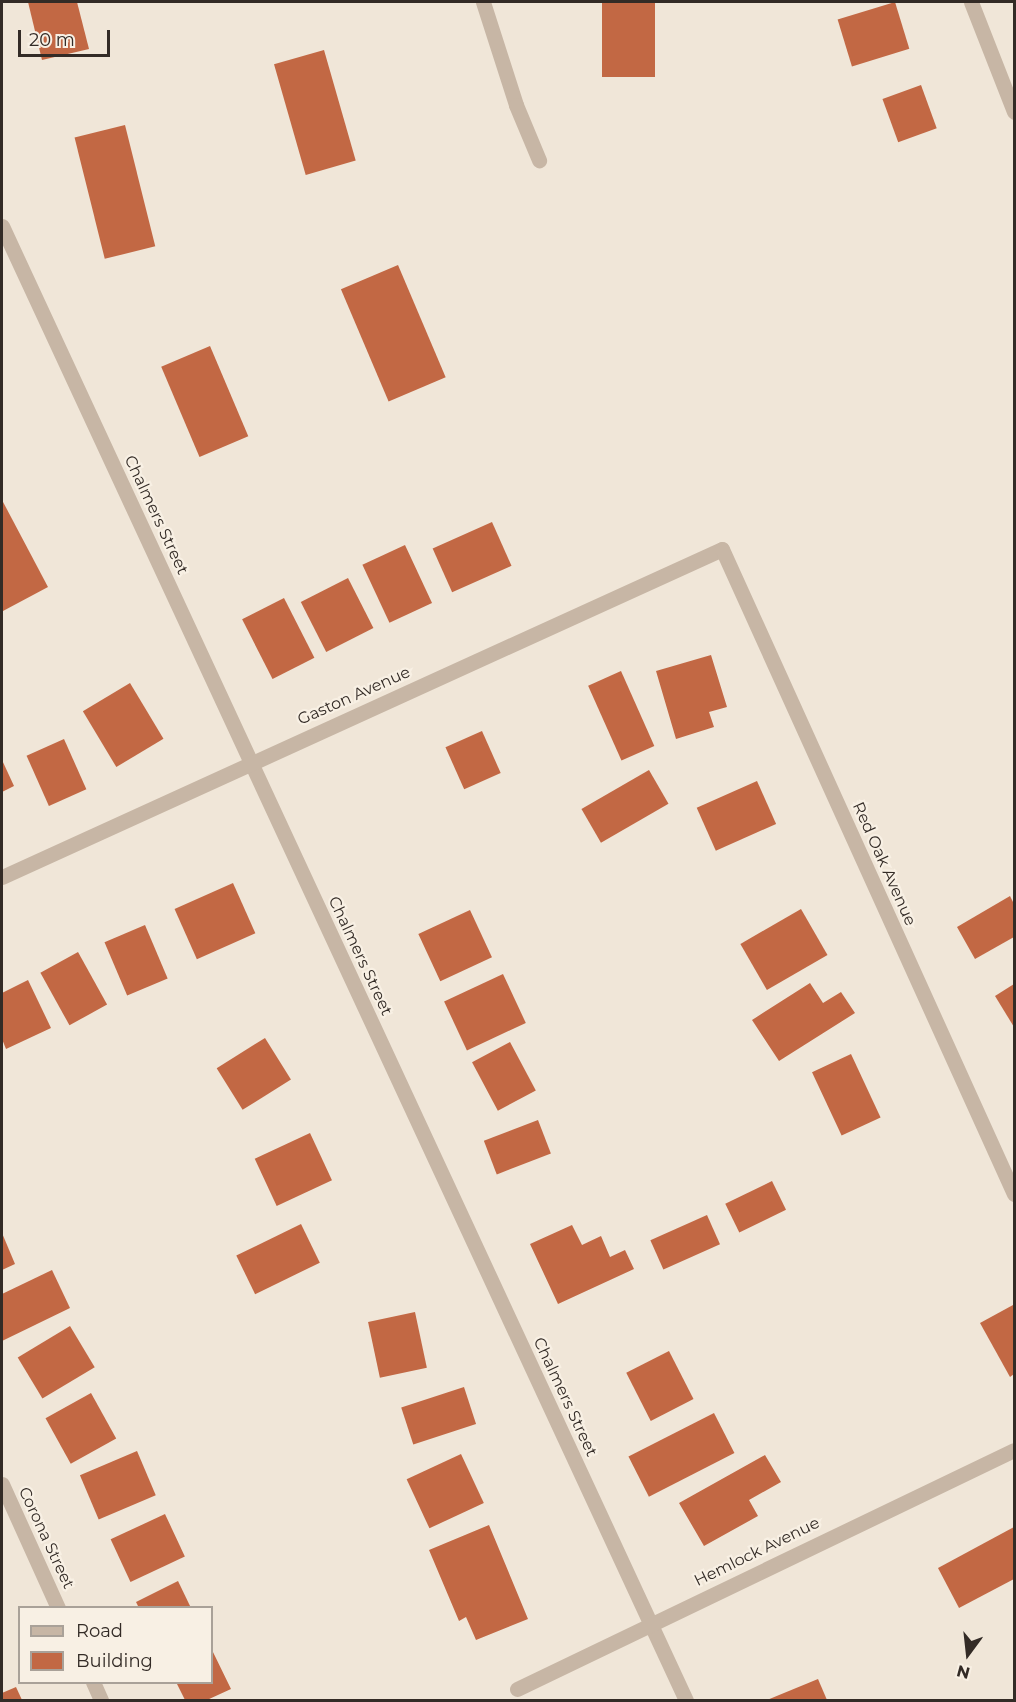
<!DOCTYPE html>
<style>
body{margin:0}
#map{position:relative;width:1016px;height:1702px;overflow:hidden;background:#f0e6d8;font-family:Montserrat,sans-serif}
div>[style]{position:absolute}
[style*='--x']{left:calc(var(--x)*1px);top:calc(var(--y)*1px);width:calc(var(--w)*1px);rotate:calc(var(--a)*1deg)}
.building>*{inset:0;background:#c26844;transform-origin:0 0}
.minor>*{height:15px;margin:-7.5px;padding:0 7.5px;transform-origin:7.5px;border-radius:7.5px;background:#c7b6a5}
span{translate:-50% -50%;white-space:nowrap;text-align:center;line-height:1.15;-webkit-text-stroke:4.5px #f8f0e4;paint-order:stroke}
.street-label{font-size:16px;color:#332b26}
.frame{position:absolute;inset:0;border:3px solid #332b26;pointer-events:none}
.legend{position:absolute;left:18px;top:1606px;width:195px;height:78px;box-sizing:border-box;background:#f8f0e4;border:2px solid #a9a198;margin:0;padding:8px 10px;list-style:none;font-size:18px;color:#332b26}
.legend li{display:flex;align-items:center;gap:12px;height:30px}
.legend b{width:30px;border:2px solid #a9a198}
.north{position:absolute;left:938px;top:1624px;width:60px;height:60px;-webkit-text-stroke:4px #f8f0e4;paint-order:stroke;rotate:195deg;font-size:16px;font-weight:700;line-height:24px;text-align:center;color:#332b26}
.north::after{content:'';display:block;margin:auto;width:21px;height:27px;background:#332b26;clip-path:polygon(50% 0,100% 100%,50% 72%,0 100%)}
.scale{position:absolute;left:18px;top:30px;width:92px;height:27px;box-sizing:border-box;border:3px solid #332b26;border-top:0;padding-left:8px;font-size:18px;line-height:21px;white-space:nowrap;color:#332b26;-webkit-text-stroke:4px #f8f0e4;paint-order:stroke}
</style>
<div id="map">
<div class="building">
<div style="clip-path:polygon(28px 2px,77px 2px,89px 49px,42px 60px)"></div>
<div style="left:602px;top:2px;width:53px;height:75px"></div>
<div style="left:895px;top:2px;width:49px;height:60px;rotate:73deg"></div>
<div style="left:324px;top:50px;width:115px;height:52px;rotate:74deg"></div>
<div style="left:921px;top:85px;width:46px;height:41px;rotate:70deg"></div>
<div style="left:125px;top:125px;width:125px;height:52px;rotate:76deg"></div>
<div style="left:398px;top:265px;width:122px;height:62px;rotate:67deg"></div>
<div style="left:210px;top:346px;width:98px;height:53px;rotate:67deg"></div>
<div style="clip-path:polygon(2px 500px,48px 587px,3px 611px,2px 608px)"></div>
<div style="left:492px;top:522px;width:48px;height:65px;rotate:66deg"></div>
<div style="left:405px;top:545px;width:64px;height:47px;rotate:65deg"></div>
<div style="left:348px;top:578px;width:56px;height:53px;rotate:63deg"></div>
<div style="left:284px;top:598px;width:67px;height:47px;rotate:63deg"></div>
<div style="clip-path:polygon(711px 655px,727px 707px,709px 712px,714px 727px,676px 739px,656px 671px)"></div>
<div style="left:621px;top:671px;width:82px;height:36px;rotate:66deg"></div>
<div style="left:130px;top:683px;width:65px;height:55px;rotate:59deg"></div>
<div style="left:482px;top:731px;width:46px;height:40px;rotate:66deg"></div>
<div style="left:64px;top:739px;width:55px;height:41px;rotate:66deg"></div>
<div style="clip-path:polygon(2px 760px,14px 786px,2px 792px)"></div>
<div style="left:649px;top:770px;width:39px;height:78px;rotate:60deg"></div>
<div style="left:757px;top:781px;width:47px;height:66px;rotate:66deg"></div>
<div style="left:233px;top:883px;width:55px;height:64px;rotate:66deg"></div>
<div style="clip-path:polygon(1010px 896px,1014px 904px,1014px 937px,975px 959px,957px 927px)"></div>
<div style="left:801px;top:909px;width:53px;height:70px;rotate:60deg"></div>
<div style="left:470px;top:910px;width:52px;height:57px;rotate:65deg"></div>
<div style="left:145px;top:925px;width:58px;height:44px;rotate:67deg"></div>
<div style="left:78px;top:952px;width:60px;height:43px;rotate:61deg"></div>
<div style="left:503px;top:974px;width:54px;height:65px;rotate:65deg"></div>
<div style="clip-path:polygon(28px 980px,51px 1028px,6px 1049px,2px 1039px,2px 993px)"></div>
<div style="clip-path:polygon(810px 983px,823px 1003px,841px 992px,855px 1013px,779px 1061px,752px 1020px)"></div>
<div style="clip-path:polygon(1014px 984px,1014px 1027px,995px 996px)"></div>
<div style="left:265px;top:1038px;width:49px;height:57px;rotate:58deg"></div>
<div style="left:510px;top:1042px;width:55px;height:43px;rotate:62deg"></div>
<div style="left:851px;top:1054px;width:70px;height:43px;rotate:65deg"></div>
<div style="left:538px;top:1120px;width:36px;height:58px;rotate:69deg"></div>
<div style="left:310px;top:1133px;width:52px;height:61px;rotate:65deg"></div>
<div style="left:772px;top:1181px;width:32px;height:52px;rotate:64deg"></div>
<div style="left:707px;top:1215px;width:32px;height:62px;rotate:66deg"></div>
<div style="left:301px;top:1224px;width:43px;height:72px;rotate:64deg"></div>
<div style="clip-path:polygon(572px 1225px,582px 1245px,601px 1236px,610px 1257px,625px 1250px,634px 1269px,558px 1304px,530px 1244px)"></div>
<div style="clip-path:polygon(2px 1233px,15px 1264px,2px 1270px)"></div>
<div style="clip-path:polygon(52px 1270px,70px 1308px,2px 1341px,2px 1294px)"></div>
<div style="clip-path:polygon(1013px 1305px,1014px 1374px,1010px 1377px,980px 1323px)"></div>
<div style="left:415px;top:1312px;width:57px;height:48px;rotate:78deg"></div>
<div style="left:70px;top:1326px;width:48px;height:61px;rotate:59deg"></div>
<div style="left:669px;top:1351px;width:54px;height:48px;rotate:63deg"></div>
<div style="left:464px;top:1387px;width:39px;height:66px;rotate:72deg"></div>
<div style="left:91px;top:1393px;width:52px;height:52px;rotate:61deg"></div>
<div style="left:714px;top:1413px;width:45px;height:96px;rotate:63deg"></div>
<div style="left:137px;top:1451px;width:48px;height:62px;rotate:67deg"></div>
<div style="left:461px;top:1454px;width:54px;height:60px;rotate:65deg"></div>
<div style="clip-path:polygon(765px 1455px,781px 1482px,749px 1500px,758px 1516px,704px 1546px,679px 1503px)"></div>
<div style="left:165px;top:1514px;width:47px;height:60px;rotate:65deg"></div>
<div style="clip-path:polygon(489px 1525px,528px 1619px,476px 1640px,466px 1617px,459px 1621px,429px 1550px)"></div>
<div style="clip-path:polygon(1014px 1527px,1014px 1579px,959px 1608px,938px 1568px)"></div>
<div style="clip-path:polygon(178px 1581px,191px 1608px,139px 1608px,136px 1602px)"></div>
<div style="clip-path:polygon(212px 1650px,231px 1689px,207px 1700px,185px 1700px,176px 1682px,212px 1682px)"></div>
<div style="clip-path:polygon(818px 1679px,827px 1700px,767px 1700px)"></div>
<div style="clip-path:polygon(16px 1687px,22px 1700px,2px 1700px,2px 1693px)"></div>
</div>
<div class="minor">
<div style="--x:483;--y:2;--w:108;--a:72.2"></div>
<div style="--x:516;--y:105;--w:60;--a:67.3"></div>
<div style="--x:971;--y:2;--w:118;--a:68.6"></div>
<div style="--x:2;--y:226;--w:1625;--a:65.11"></div>
<div style="--x:2;--y:877;--w:791;--a:-24.49"></div>
<div style="--x:722;--y:549;--w:708;--a:65.64"></div>
<div style="--x:2;--y:1484;--w:136;--a:65.7"></div>
<div style="--x:93;--y:1682;--w:20;--a:66"></div>
<div style="--x:517;--y:1689;--w:551;--a:-25.68"></div>
</div>
<div class="street-label">
<span style="left:156px;top:515px;rotate:65deg">Chalmers Street</span>
<span style="left:354px;top:696px;rotate:-24deg">Gaston Avenue</span>
<span style="left:884px;top:864px;rotate:66deg">Red Oak Avenue</span>
<span style="left:360px;top:956px;rotate:65deg">Chalmers Street</span>
<span style="left:565px;top:1397px;rotate:65deg">Chalmers Street</span>
<span style="left:46px;top:1538px;rotate:65deg">Corona Street</span>
<span style="left:757px;top:1552px;rotate:-26deg">Hemlock Avenue</span>
</div>
<div class="frame"></div>
<ul class="legend">
<li><b style="height:8px;background:#c7b6a5"></b>Road</li>
<li><b style="height:16px;background:#c26844"></b>Building</li>
</ul>
<div class="north">N</div>
<div class="scale">20 m</div>
</div>
